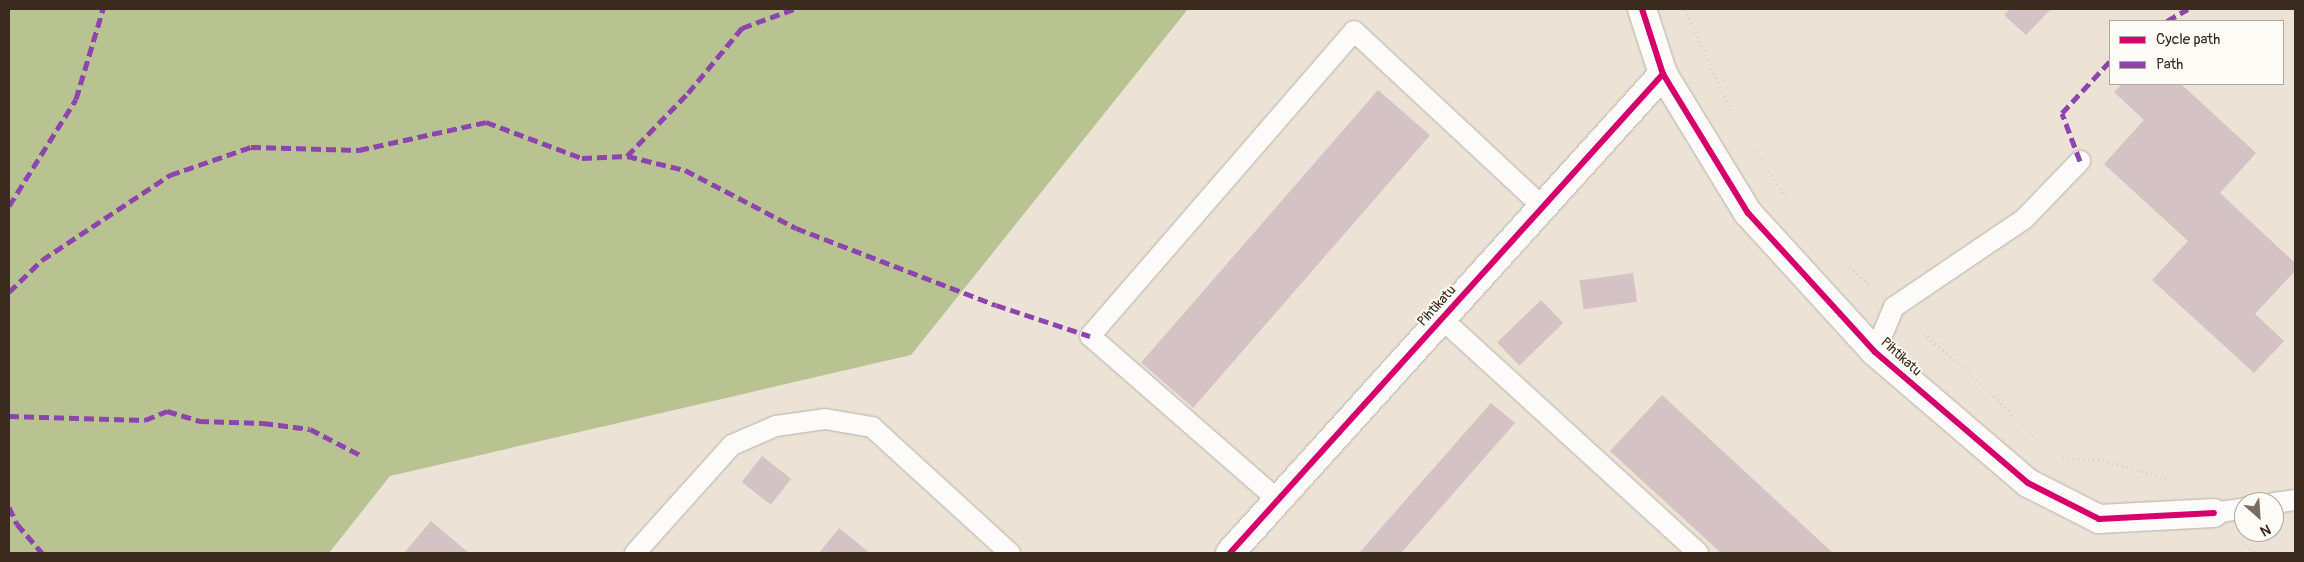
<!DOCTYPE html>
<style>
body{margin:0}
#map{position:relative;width:2304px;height:562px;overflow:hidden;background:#ece3d6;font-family:Pangolin,sans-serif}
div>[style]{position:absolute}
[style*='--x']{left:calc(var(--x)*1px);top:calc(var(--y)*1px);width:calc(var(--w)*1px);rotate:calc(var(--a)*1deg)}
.forest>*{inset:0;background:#b9c392}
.building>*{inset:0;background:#d4c2c4;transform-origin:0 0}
.path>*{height:3px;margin-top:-1.5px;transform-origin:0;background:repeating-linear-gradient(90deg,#d5d2ce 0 1px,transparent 0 5px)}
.roads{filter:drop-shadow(0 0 1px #b8b0a7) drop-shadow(0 0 1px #b8b0a7)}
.service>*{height:20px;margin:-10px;padding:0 10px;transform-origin:10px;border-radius:10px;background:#fcfbf9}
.minor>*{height:28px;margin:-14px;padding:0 14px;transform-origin:14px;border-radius:14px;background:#fcfbf9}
.quiet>*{height:5px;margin-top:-2.5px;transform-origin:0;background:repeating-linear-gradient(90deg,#8e44ad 0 10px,transparent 0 15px)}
.cycleway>*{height:6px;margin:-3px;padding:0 3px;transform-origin:3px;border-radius:3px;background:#d6006c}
span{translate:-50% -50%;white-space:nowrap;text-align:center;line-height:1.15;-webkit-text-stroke:4px #fdfcf7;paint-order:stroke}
.street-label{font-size:14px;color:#3b2a1e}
.frame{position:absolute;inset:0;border:10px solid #3b2a1e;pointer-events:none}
.legend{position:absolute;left:2109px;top:20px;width:175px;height:65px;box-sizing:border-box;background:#fdfcf7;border:1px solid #afa8a0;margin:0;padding:6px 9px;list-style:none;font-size:15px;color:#3b2a1e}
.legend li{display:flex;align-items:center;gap:10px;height:25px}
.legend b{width:25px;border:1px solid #afa8a0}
.north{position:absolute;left:2234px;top:492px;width:50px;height:50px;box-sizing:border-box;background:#fdfcf7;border:1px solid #afa8a0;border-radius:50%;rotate:154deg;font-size:14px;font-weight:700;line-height:20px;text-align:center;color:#3b2a1e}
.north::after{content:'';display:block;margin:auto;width:18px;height:22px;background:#796b5e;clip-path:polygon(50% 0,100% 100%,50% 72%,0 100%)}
</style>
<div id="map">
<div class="forest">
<div style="clip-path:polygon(9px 9px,1188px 9px,911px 355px,390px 476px,329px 553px,9px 553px)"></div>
</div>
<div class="building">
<div style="clip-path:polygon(2010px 9px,2051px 9px,2026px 35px,2004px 15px)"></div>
<div style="clip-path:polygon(2122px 84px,2181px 84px,2256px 153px,2220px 193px,2295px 263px,2295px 271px,2255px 314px,2284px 341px,2254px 373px,2152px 280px,2188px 241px,2104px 164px,2144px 120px,2114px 92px)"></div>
<div style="left:1378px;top:90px;width:69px;height:361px;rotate:41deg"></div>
<div style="left:1633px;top:273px;width:29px;height:54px;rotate:82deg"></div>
<div style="left:1541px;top:300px;width:32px;height:61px;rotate:46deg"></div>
<div style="clip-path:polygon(1662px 395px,1833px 553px,1721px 553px,1610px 451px)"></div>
<div style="clip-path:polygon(1491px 403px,1515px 423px,1401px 553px,1359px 553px)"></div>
<div style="left:762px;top:456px;width:37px;height:33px;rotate:38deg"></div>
<div style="clip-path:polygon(431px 521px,469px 553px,404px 553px)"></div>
<div style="clip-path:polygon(839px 528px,870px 553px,819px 553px)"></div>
</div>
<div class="path">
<div style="--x:1685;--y:9;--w:114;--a:65.7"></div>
<div style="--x:1755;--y:150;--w:56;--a:56.6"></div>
<div style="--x:1846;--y:263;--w:33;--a:43"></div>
<div style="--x:1920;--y:330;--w:89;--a:41.4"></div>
<div style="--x:1987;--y:389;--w:76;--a:45"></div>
<div style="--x:2063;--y:458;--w:40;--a:2.9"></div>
<div style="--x:2103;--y:460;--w:67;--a:16.5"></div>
<div style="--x:2242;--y:541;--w:18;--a:43"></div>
</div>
<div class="roads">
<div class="service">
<div style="--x:1442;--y:319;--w:347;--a:42.4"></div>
<div style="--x:1875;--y:352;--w:49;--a:-67.1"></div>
<div style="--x:1894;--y:307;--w:157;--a:-34.1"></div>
<div style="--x:2024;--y:219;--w:81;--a:-46"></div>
<div style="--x:1278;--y:500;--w:249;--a:-138.9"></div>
<div style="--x:1090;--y:336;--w:403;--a:-49.1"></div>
<div style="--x:1354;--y:31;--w:258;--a:43"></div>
<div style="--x:2274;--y:503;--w:21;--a:-8"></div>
<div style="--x:2214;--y:513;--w:30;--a:-9"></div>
<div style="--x:635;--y:553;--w:145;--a:-48.1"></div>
<div style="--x:732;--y:445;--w:48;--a:-23.4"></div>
<div style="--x:776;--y:426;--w:49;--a:-8.1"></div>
<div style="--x:825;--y:419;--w:48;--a:9.7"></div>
<div style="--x:872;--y:427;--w:187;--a:42.4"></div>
</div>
<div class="minor">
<div style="--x:1642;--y:9;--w:68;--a:72.1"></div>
<div style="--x:1663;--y:74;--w:163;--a:58.6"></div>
<div style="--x:1748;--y:213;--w:188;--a:47.6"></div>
<div style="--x:1875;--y:352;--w:201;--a:40.6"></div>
<div style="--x:2028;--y:483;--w:80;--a:26.9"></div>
<div style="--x:2099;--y:519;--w:115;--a:-3"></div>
<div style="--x:1230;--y:553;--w:646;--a:-47.89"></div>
</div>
</div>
<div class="quiet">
<div style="--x:2167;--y:21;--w:24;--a:-30"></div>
<div style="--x:627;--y:156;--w:88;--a:-45.9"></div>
<div style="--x:688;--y:93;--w:85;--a:-50.3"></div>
<div style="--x:742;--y:28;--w:55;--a:-20.1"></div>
<div style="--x:2080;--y:161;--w:51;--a:-110.6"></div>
<div style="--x:2062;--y:113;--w:71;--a:-47.3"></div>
<div style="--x:9;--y:206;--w:126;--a:-57.9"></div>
<div style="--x:76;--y:99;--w:94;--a:-73.3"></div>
<div style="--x:9;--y:292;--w:46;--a:-44.1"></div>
<div style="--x:42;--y:260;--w:154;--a:-33.6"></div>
<div style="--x:170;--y:175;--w:86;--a:-19.1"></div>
<div style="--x:251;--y:147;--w:108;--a:1.6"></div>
<div style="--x:359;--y:150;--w:130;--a:-12.4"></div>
<div style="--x:486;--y:122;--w:103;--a:20.6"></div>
<div style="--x:582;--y:158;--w:45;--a:-2.5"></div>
<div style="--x:627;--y:156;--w:60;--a:13.6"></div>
<div style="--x:685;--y:170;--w:125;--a:27.6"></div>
<div style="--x:796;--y:228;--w:214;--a:21.1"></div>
<div style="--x:996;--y:305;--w:99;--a:18.3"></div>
<div style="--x:9;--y:416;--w:136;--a:1.7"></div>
<div style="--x:145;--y:420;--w:24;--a:-22"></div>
<div style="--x:167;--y:411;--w:34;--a:17"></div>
<div style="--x:199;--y:421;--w:64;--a:1.8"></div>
<div style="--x:263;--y:423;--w:47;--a:7.3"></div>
<div style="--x:310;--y:429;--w:59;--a:27.4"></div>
<div style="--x:9;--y:507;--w:19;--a:65"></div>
<div style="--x:17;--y:524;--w:38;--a:49"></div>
</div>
<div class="cycleway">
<div style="--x:1642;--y:9;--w:68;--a:72.1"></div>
<div style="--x:1663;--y:74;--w:163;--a:58.6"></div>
<div style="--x:1748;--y:213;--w:188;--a:47.6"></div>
<div style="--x:1875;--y:352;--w:201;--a:40.6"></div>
<div style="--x:2028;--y:483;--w:80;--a:26.9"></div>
<div style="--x:2099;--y:519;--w:115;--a:-3"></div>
<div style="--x:1230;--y:553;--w:646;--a:-47.89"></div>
</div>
<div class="street-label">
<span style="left:1437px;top:306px;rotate:-48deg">Pihtikatu</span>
<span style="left:1901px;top:357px;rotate:42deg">Pihtikatu</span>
</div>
<div class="frame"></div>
<ul class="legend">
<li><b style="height:6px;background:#d6006c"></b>Cycle path</li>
<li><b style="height:6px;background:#8e44ad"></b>Path</li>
</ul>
<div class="north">N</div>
</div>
